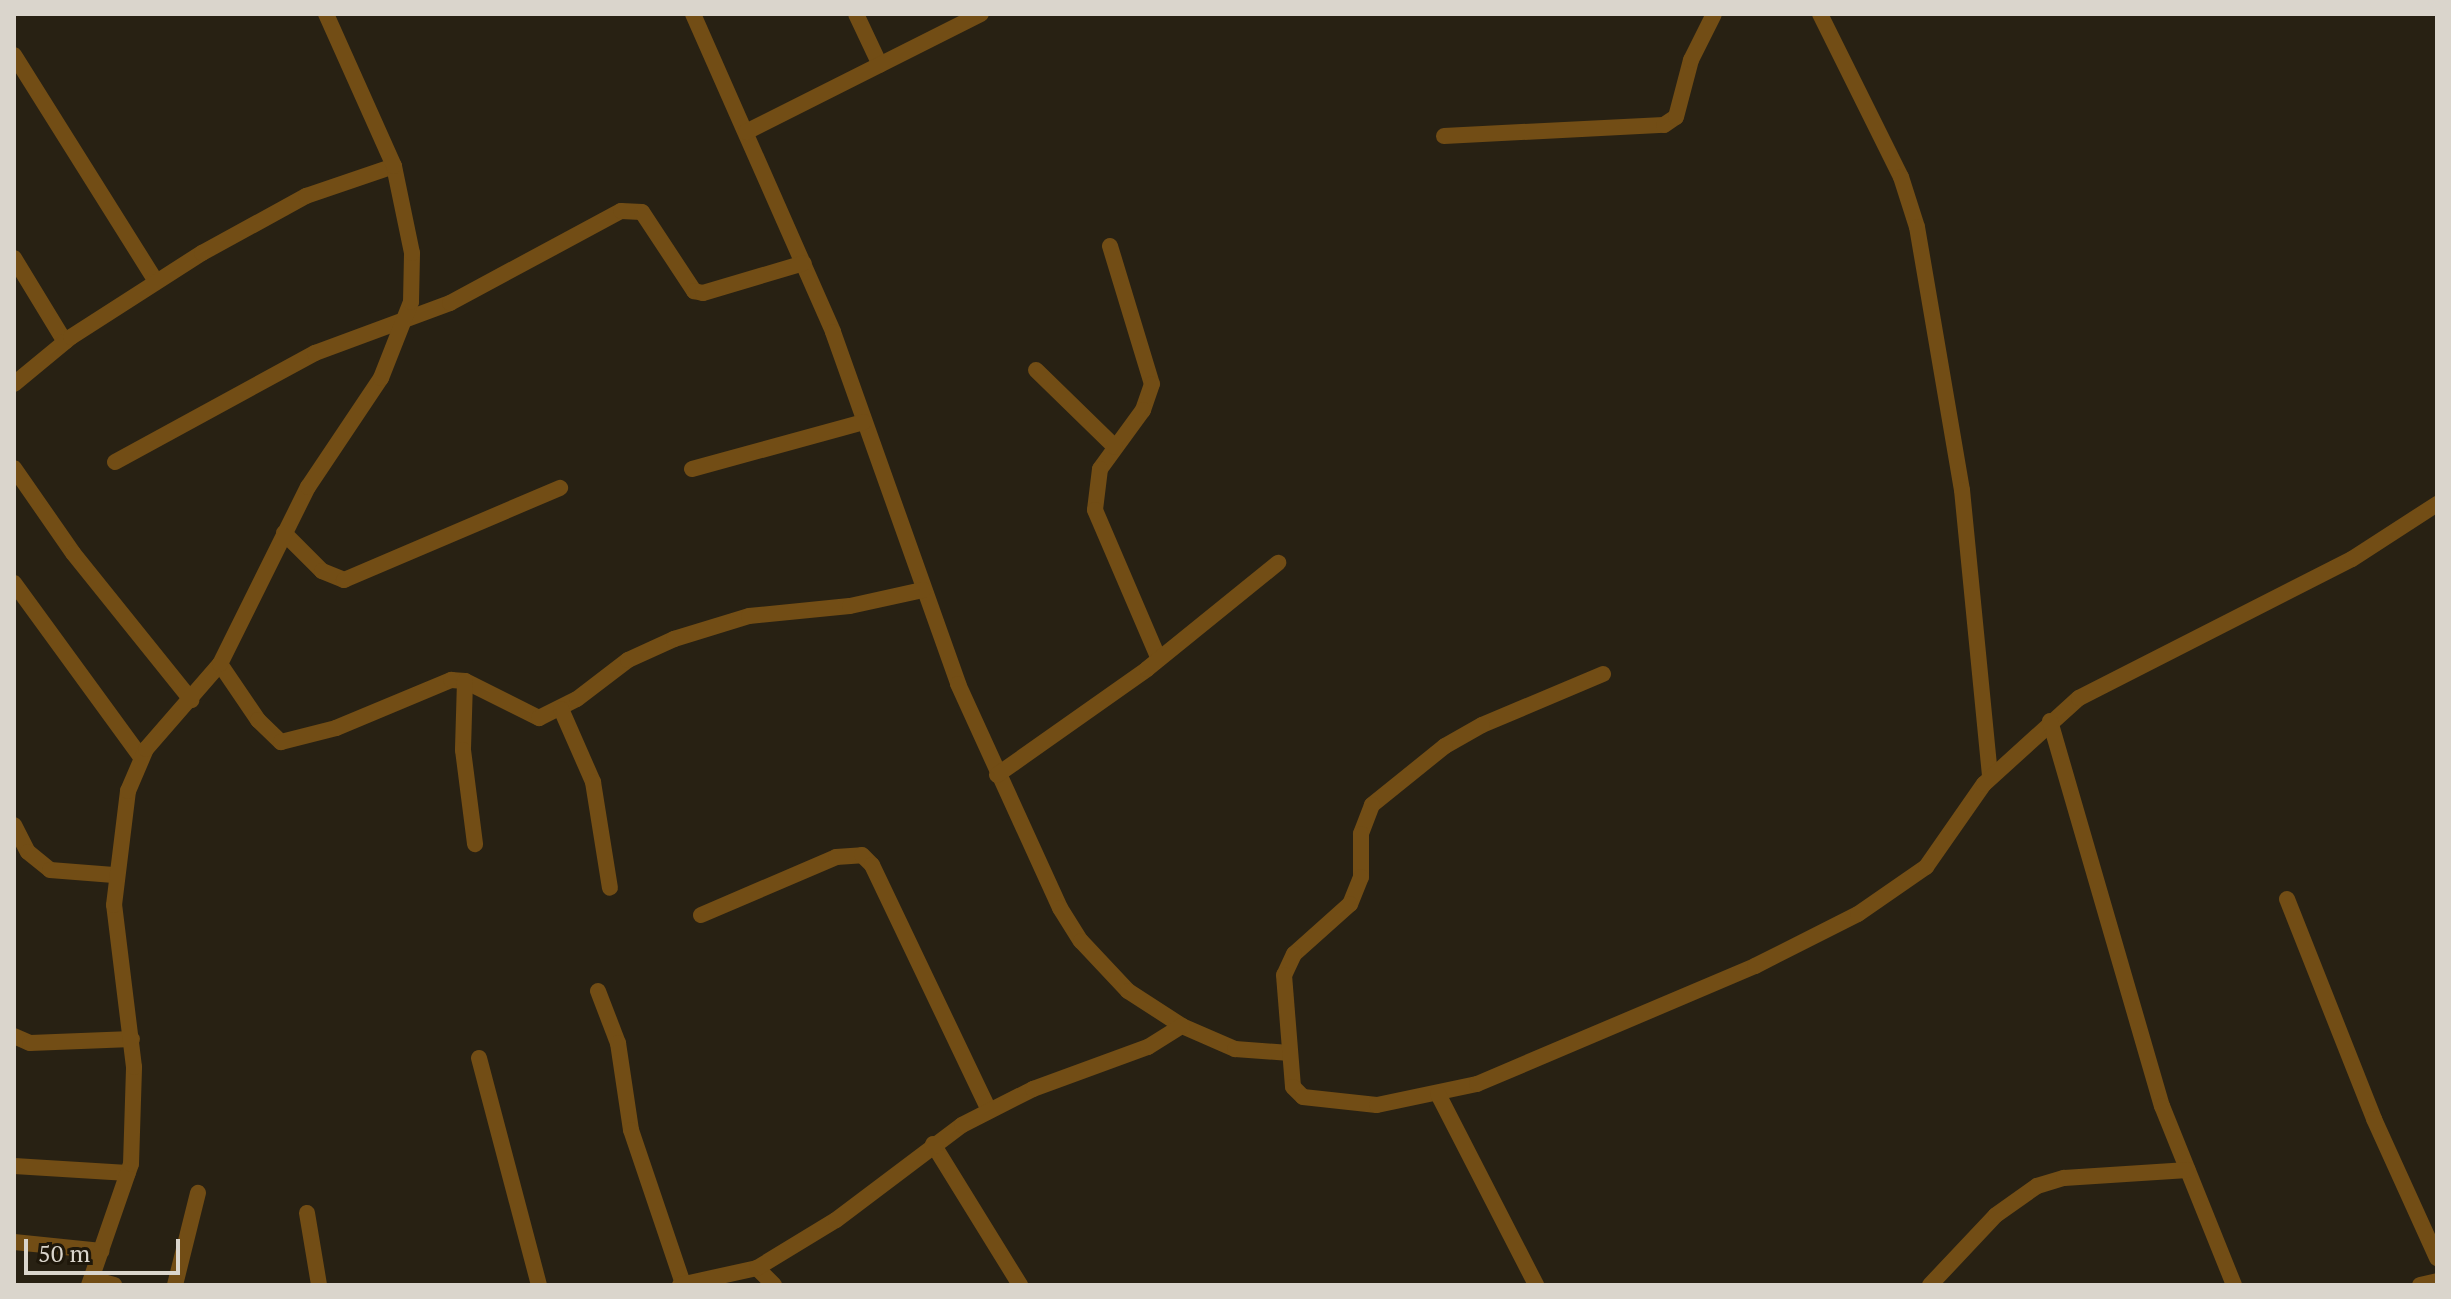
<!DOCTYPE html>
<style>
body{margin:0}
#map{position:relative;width:2451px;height:1299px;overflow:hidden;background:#282113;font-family:"PT Serif",serif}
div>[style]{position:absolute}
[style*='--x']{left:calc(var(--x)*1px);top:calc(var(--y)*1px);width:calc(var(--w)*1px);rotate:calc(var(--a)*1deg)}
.minor>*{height:16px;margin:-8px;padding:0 8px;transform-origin:8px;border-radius:8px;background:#724d15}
span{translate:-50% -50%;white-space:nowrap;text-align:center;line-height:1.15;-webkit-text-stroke:6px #1e170a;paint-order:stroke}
.frame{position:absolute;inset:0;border:16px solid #dad5cc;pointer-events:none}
.scale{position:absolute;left:24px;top:1239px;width:156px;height:36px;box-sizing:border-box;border:4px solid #dad5cc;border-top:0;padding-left:10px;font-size:24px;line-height:28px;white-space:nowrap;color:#dad5cc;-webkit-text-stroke:6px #1e170a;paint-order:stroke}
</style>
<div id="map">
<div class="minor">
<div style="--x:693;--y:14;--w:347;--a:66.2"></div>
<div style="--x:833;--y:332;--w:374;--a:70.4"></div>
<div style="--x:958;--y:684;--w:246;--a:65.5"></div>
<div style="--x:1060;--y:908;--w:39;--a:58"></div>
<div style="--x:1081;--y:941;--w:69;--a:46.8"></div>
<div style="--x:1128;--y:991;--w:64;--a:32.9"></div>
<div style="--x:1182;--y:1026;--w:58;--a:23.5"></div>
<div style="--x:1235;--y:1049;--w:55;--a:4.2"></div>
<div style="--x:856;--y:14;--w:56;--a:64.8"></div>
<div style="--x:1820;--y:14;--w:182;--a:63.6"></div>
<div style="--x:1901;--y:177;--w:52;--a:72.3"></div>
<div style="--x:1917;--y:227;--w:267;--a:80.3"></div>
<div style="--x:1962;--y:490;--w:289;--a:84.4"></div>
<div style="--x:14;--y:55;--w:267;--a:57.9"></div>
<div style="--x:746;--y:132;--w:263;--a:-26.7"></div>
<div style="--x:1444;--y:136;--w:220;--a:-2.9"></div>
<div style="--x:1664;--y:125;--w:14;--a:-34"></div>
<div style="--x:1676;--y:117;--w:59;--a:-75.3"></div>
<div style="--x:1691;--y:60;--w:51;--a:-63.4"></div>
<div style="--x:1110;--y:246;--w:144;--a:73.1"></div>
<div style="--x:1152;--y:384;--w:28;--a:109"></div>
<div style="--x:1143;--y:410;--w:73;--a:126.1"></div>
<div style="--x:1100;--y:469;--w:41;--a:97"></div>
<div style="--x:1095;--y:510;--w:162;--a:66.8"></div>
<div style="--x:14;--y:258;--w:98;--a:58.7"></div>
<div style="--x:1036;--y:370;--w:110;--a:44.3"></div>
<div style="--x:14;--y:384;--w:74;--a:-39.5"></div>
<div style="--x:71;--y:337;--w:156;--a:-32.7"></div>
<div style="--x:202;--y:253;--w:119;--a:-28.7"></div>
<div style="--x:306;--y:196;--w:93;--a:-18.8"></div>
<div style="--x:115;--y:462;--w:228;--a:-28.6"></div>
<div style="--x:315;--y:353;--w:144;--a:-20.3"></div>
<div style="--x:450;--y:303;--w:194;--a:-28.3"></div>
<div style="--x:621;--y:211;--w:21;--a:3"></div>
<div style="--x:642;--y:212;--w:95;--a:56.6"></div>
<div style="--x:694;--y:291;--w:9;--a:13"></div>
<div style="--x:703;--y:293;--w:105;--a:-16.5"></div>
<div style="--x:14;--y:468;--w:103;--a:55.2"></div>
<div style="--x:73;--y:553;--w:189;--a:51.2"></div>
<div style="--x:692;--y:469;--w:178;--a:-15.3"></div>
<div style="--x:284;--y:533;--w:54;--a:45"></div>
<div style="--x:322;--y:571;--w:24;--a:22"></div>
<div style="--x:344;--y:580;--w:235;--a:-23.1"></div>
<div style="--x:14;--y:583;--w:215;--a:53.9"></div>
<div style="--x:220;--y:664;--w:68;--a:55.8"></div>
<div style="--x:258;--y:720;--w:32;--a:44"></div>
<div style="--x:281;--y:742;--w:57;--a:-14.3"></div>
<div style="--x:336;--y:728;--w:125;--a:-22.7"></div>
<div style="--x:451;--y:680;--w:14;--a:4"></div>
<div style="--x:465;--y:681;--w:83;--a:26.6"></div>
<div style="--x:539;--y:718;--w:42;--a:-26.6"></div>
<div style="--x:577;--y:699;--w:64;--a:-37.4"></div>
<div style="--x:628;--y:660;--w:51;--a:-24.5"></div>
<div style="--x:674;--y:639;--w:78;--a:-17"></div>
<div style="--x:749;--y:616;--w:101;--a:-5.7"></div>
<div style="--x:850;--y:606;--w:75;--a:-12.4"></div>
<div style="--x:1603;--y:674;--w:131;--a:157.1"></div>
<div style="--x:1482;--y:725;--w:43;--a:150.4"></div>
<div style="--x:1445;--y:746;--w:94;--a:141.1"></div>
<div style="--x:1372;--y:805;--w:31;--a:111"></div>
<div style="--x:1361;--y:834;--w:43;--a:90"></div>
<div style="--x:1361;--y:877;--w:29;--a:112"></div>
<div style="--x:1350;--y:904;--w:75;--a:138.2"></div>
<div style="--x:1294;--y:954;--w:23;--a:115"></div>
<div style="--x:1284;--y:975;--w:112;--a:85.4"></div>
<div style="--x:1293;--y:1087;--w:14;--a:45"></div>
<div style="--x:1303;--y:1097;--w:74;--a:6.2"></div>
<div style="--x:1377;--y:1105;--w:102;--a:-11.9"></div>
<div style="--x:1477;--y:1084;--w:302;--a:-23"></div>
<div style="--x:1755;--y:966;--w:115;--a:-26.8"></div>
<div style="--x:1858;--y:914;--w:83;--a:-34.7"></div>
<div style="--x:1926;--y:867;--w:101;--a:-55.1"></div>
<div style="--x:1984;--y:784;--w:128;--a:-42.2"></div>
<div style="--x:2079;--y:698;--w:306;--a:-27"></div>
<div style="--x:2352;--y:559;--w:101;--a:-32.9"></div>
<div style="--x:465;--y:681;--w:69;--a:91.7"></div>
<div style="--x:463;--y:750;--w:95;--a:82.7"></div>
<div style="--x:561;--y:709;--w:80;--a:66.3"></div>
<div style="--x:593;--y:782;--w:107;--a:80.9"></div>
<div style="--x:2050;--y:721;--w:401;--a:73.8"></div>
<div style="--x:2162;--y:1106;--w:193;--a:68.1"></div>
<div style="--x:997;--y:775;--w:184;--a:-35.2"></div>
<div style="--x:1147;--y:669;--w:169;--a:-39"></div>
<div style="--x:14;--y:825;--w:30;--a:63"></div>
<div style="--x:28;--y:852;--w:28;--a:39"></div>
<div style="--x:50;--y:870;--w:64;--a:4.5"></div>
<div style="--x:2287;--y:899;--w:237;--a:68.4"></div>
<div style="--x:2374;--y:1119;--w:153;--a:65.6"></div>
<div style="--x:701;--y:915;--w:147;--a:-23.2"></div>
<div style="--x:836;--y:857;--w:26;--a:-4"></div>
<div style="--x:862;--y:855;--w:14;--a:45"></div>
<div style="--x:872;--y:865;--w:272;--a:64.5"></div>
<div style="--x:598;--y:991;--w:56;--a:69"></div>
<div style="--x:618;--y:1043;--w:88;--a:81.5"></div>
<div style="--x:631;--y:1130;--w:163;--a:71.3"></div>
<div style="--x:14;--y:1036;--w:17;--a:24"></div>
<div style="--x:30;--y:1043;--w:102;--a:-2.2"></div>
<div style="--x:479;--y:1058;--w:235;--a:75.2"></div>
<div style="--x:1438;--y:1094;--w:215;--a:62.8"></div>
<div style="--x:933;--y:1144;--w:166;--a:58.3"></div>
<div style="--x:14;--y:1166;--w:114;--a:3.5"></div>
<div style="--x:307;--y:1213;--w:73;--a:80.5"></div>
<div style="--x:14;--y:1242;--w:88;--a:5.8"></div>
<div style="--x:757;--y:1268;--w:24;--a:45"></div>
<div style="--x:92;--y:1279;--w:23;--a:15"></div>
<div style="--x:89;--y:1285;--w:128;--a:-70.9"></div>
<div style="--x:131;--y:1164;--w:97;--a:-88.2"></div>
<div style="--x:134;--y:1067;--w:163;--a:-97"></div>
<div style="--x:114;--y:905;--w:115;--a:-83"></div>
<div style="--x:128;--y:791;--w:46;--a:-66.8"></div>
<div style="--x:146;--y:749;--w:113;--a:-49"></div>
<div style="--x:220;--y:664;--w:198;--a:-63.6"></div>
<div style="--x:308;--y:487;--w:131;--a:-56.2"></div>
<div style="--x:381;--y:378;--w:82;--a:-68.5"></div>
<div style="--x:411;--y:302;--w:49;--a:-88.8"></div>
<div style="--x:412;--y:253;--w:89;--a:-101.7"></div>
<div style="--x:394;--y:166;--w:167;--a:-114.1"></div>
<div style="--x:175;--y:1285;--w:95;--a:-76"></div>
<div style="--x:680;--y:1285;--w:79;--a:-12.4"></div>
<div style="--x:757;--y:1268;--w:92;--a:-31.3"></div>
<div style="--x:836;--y:1220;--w:158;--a:-37"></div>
<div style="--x:962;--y:1125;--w:80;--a:-26.9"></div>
<div style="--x:1033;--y:1089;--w:122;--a:-20.1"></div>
<div style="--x:1148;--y:1047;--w:40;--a:-32"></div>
<div style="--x:1930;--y:1285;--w:96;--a:-46.7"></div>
<div style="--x:1996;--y:1215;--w:50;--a:-35.3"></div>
<div style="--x:2037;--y:1186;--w:28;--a:-17"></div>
<div style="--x:2064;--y:1178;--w:124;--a:-3.7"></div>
<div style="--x:2420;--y:1285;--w:17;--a:-13"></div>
</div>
<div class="frame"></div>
<div class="scale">50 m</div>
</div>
